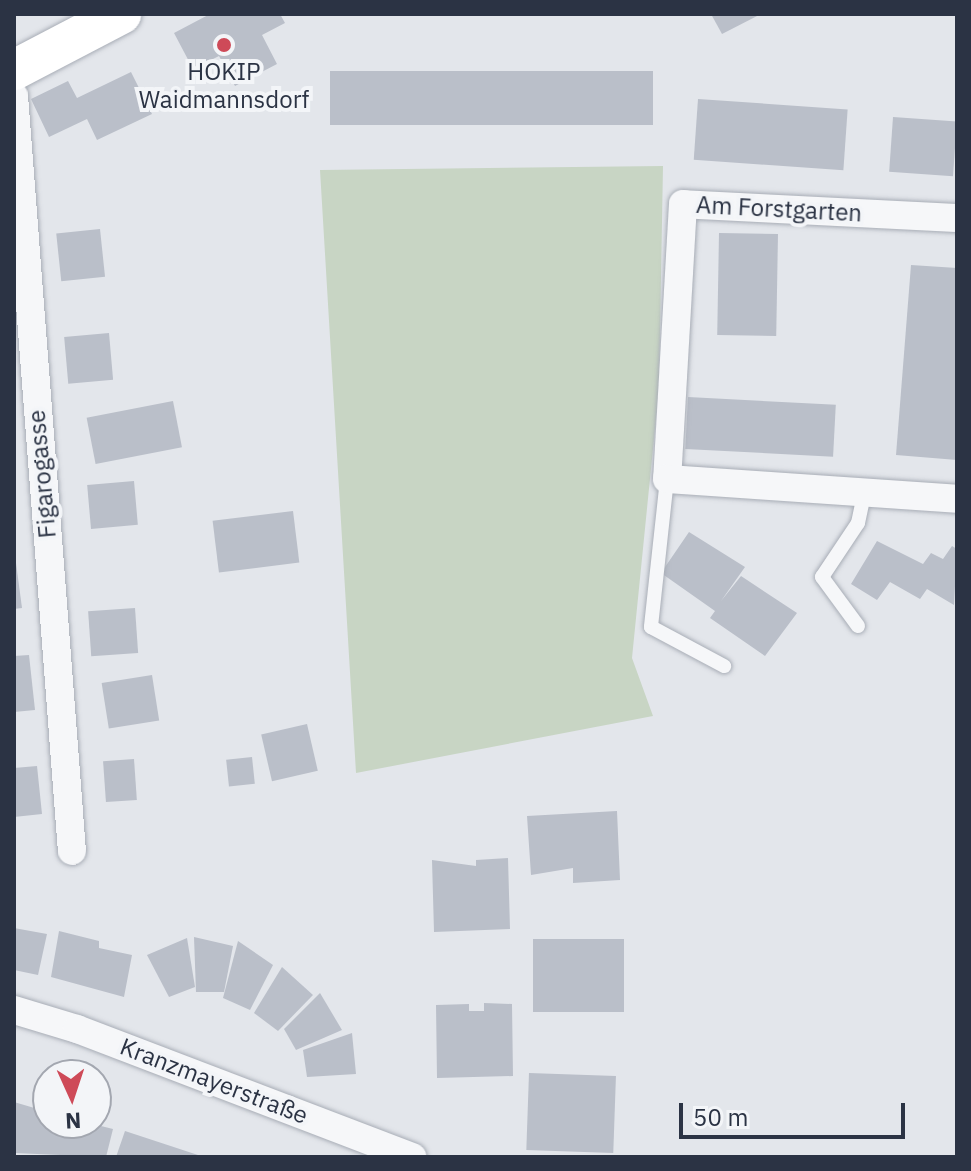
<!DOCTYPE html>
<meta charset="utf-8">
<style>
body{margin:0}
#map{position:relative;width:971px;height:1171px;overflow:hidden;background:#e3e6eb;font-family:"IBM Plex Sans",sans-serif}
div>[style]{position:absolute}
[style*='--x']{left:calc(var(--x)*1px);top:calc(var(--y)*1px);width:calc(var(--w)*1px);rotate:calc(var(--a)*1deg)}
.green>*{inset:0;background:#c8d5c4}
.building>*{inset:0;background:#babfc9;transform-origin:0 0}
.roads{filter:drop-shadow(0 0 2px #a8adb6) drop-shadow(0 0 2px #a8adb6)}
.lane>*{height:14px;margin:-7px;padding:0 7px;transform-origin:7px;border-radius:7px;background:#f6f7f9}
.street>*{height:28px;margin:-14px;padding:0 14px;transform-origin:14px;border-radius:14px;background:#f6f7f9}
.secondary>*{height:40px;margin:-20px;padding:0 20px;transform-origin:20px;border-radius:20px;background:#fff}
.dots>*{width:22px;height:22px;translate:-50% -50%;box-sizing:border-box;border:4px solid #f3f5f8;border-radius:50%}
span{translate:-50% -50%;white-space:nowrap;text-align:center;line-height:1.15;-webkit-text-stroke:8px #f3f5f8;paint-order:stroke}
.poi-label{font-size:24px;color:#2b3344}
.street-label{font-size:24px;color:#2b3344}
.frame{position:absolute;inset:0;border:16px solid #2b3344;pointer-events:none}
.north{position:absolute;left:32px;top:1059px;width:80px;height:80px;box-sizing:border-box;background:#f3f5f8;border:2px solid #a3a7b0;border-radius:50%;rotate:177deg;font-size:22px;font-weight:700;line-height:32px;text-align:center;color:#2b3344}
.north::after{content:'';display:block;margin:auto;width:28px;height:36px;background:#ce4a58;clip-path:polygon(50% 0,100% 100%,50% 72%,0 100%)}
.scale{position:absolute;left:679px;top:1103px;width:226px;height:36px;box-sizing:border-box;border:4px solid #2b3344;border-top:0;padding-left:10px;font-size:24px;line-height:28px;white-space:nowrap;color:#2b3344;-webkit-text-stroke:6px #f3f5f8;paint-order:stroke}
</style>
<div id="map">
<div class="green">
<div style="clip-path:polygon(663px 166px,659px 389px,632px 658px,653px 716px,356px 773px,320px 170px)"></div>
</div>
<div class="building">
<div style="clip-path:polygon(210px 14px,280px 14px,285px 23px,262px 35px,277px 64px,235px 86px,219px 56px,193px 69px,174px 33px)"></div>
<div style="clip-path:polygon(711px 14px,761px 14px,722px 34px)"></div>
<div style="left:330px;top:71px;width:323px;height:54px"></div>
<div style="clip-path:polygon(131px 72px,152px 114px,97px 140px,87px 119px,49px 137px,31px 99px,68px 81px,77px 98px)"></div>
<div style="left:698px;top:99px;width:150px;height:61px;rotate:4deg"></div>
<div style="left:893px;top:117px;width:64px;height:55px;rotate:4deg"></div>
<div style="left:100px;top:229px;width:48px;height:44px;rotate:84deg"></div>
<div style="left:719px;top:233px;width:59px;height:102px;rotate:1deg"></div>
<div style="clip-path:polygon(911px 265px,957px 268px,957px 460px,896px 455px)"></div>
<div style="left:109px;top:333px;width:47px;height:45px;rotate:85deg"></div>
<div style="left:688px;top:397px;width:148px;height:52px;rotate:3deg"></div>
<div style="left:173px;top:401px;width:47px;height:88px;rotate:79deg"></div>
<div style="left:134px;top:481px;width:44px;height:47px;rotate:85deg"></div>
<div style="left:293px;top:511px;width:52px;height:81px;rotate:83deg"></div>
<div style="clip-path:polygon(689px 532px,745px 567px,721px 601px,741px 576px,797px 613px,765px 656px,710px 618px,715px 611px,661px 573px)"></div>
<div style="clip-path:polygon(877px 541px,923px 564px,931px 553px,943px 559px,952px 546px,957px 549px,954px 605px,927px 589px,920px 599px,890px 582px,877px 600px,851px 584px)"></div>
<div style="clip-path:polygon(14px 548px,22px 608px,14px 609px)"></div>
<div style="left:135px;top:608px;width:45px;height:47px;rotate:86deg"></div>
<div style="clip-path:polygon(29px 655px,35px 710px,14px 712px,14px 656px)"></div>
<div style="left:152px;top:675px;width:46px;height:51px;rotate:81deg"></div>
<div style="left:307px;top:724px;width:48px;height:47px;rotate:77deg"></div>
<div style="left:252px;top:757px;width:27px;height:26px;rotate:84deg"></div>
<div style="left:134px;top:759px;width:41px;height:31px;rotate:86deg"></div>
<div style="clip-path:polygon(37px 766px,42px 814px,14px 817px,14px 768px)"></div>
<div style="clip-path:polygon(617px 811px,620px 880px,573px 883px,573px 868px,531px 875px,527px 816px)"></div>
<div style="clip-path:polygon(508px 858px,510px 929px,434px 932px,432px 860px,476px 866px,476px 860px)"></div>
<div style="clip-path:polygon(14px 928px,47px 934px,38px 975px,14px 970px)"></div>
<div style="clip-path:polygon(59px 931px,99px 941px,99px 948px,132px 955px,124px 997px,51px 977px)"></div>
<div style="clip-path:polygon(194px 937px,233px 946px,224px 992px,196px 992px)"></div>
<div style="clip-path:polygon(187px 938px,195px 987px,169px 997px,147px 955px)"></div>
<div style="left:533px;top:939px;width:91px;height:73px"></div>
<div style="clip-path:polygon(238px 941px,273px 965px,250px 1010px,223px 998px)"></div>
<div style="clip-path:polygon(282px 967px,313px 995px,278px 1031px,254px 1013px)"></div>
<div style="clip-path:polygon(320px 993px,342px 1030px,296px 1050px,284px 1029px)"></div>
<div style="clip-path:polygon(484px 1003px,512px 1004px,513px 1076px,437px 1078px,436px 1005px,469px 1004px,469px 1011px,484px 1011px)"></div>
<div style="clip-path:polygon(352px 1033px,356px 1074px,307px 1077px,303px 1050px)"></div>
<div style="left:529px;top:1073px;width:87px;height:77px;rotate:2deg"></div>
<div style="clip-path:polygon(14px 1102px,48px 1112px,48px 1123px,89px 1123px,113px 1129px,106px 1157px,14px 1153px)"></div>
<div style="clip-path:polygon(125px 1131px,201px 1156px,201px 1157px,116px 1157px)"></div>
</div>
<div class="roads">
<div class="lane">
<div style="--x:667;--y:479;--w:149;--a:96.2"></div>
<div style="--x:651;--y:627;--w:83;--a:28.1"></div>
<div style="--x:858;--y:626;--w:61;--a:-126.3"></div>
<div style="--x:822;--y:577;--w:65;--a:-56.3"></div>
<div style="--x:858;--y:523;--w:30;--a:-78"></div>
</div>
<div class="street">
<div style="--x:14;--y:96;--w:757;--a:85.61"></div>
<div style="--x:957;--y:218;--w:274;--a:-177.1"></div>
<div style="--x:683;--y:204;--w:275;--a:93.3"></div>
<div style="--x:667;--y:479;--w:291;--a:3.9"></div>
<div style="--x:14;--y:1010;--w:66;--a:16.8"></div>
<div style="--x:77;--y:1029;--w:359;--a:20.9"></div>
</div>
<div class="secondary">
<div style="--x:14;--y:70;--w:121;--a:-27.6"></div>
</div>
</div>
<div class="dots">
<div style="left:224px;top:45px;background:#ce4a58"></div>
</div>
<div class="poi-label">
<span style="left:224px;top:86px">HOKIP<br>Waidmannsdorf</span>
</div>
<div class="street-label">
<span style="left:779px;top:209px;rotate:3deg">Am Forstgarten</span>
<span style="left:42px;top:474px;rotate:-95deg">Figarogasse</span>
<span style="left:214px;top:1081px;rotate:21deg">Kranzmayerstraße</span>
</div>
<div class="frame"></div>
<div class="north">N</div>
<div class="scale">50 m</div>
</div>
